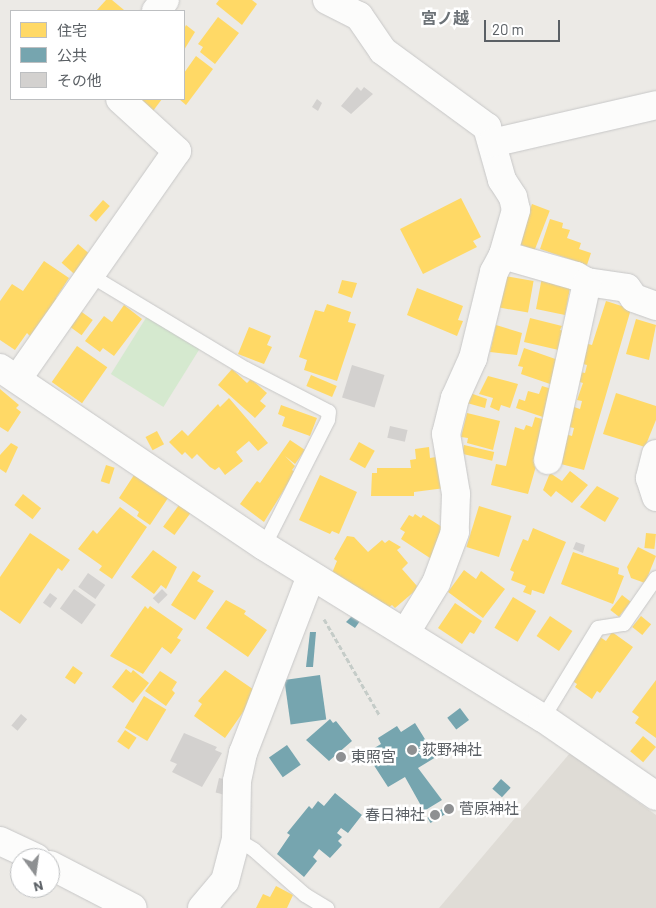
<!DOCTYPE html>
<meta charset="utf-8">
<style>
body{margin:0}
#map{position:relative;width:656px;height:908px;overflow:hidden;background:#eceae6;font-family:Barlow,"Noto Sans JP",sans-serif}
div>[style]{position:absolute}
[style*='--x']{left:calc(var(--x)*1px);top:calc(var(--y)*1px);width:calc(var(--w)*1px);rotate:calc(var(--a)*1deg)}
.education>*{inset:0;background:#dfdcd6}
.green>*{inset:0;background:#d5e9cf;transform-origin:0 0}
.homes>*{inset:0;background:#ffd966;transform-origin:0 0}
.public>*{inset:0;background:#76a5af;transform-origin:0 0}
.building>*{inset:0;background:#d3d1cf;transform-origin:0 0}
.path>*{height:3px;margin-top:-1.5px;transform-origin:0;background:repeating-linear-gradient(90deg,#c5ccc8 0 5px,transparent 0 7.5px)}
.roads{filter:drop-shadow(0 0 1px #c7c7c7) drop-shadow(0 0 1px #c7c7c7)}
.lane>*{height:14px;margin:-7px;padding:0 7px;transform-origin:7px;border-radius:7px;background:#fcfcfb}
.street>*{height:28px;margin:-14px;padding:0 14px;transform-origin:14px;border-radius:14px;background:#fcfcfb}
.dots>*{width:14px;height:14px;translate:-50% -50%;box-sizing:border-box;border:2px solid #fff;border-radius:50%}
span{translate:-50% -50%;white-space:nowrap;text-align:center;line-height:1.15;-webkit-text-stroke:5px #fff;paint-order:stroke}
.poi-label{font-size:15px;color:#5b6065}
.left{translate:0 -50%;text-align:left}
.right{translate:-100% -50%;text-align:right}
.neighbourhood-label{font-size:16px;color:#6c7277;font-weight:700}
.legend{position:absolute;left:10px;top:10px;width:175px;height:90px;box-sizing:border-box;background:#fff;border:1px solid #bdbfc1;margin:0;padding:6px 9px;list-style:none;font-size:15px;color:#5b6065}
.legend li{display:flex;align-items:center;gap:10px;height:25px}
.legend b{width:25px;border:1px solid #bdbfc1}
.north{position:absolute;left:10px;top:848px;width:50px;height:50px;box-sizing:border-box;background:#fff;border:1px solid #bdbfc1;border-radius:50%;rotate:166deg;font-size:14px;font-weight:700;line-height:20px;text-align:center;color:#5b6065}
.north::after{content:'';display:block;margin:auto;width:18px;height:22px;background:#8e9092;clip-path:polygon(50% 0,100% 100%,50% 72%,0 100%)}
.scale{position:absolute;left:484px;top:20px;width:76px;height:22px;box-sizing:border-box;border:2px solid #5b6065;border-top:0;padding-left:6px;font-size:15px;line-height:18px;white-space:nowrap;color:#5b6065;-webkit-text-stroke:4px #fff;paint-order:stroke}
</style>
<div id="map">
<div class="education">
<div style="clip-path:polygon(570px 753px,656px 815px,656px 908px,439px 908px)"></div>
</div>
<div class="green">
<div style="left:149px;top:313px;width:62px;height:72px;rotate:32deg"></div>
</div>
<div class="homes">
<div style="clip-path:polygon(106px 0,112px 0,124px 10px,96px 11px)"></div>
<div style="clip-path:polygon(219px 0,252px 0,257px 4px,242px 25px,216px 4px)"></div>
<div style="clip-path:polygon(218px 17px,239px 33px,215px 64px,200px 52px,203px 47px,198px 44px)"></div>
<div style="clip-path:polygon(186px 25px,195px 32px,184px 50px,184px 29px)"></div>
<div style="clip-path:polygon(196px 56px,213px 69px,186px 105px,179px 99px,184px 99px,184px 73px)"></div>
<div style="clip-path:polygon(136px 99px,162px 99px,153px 111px)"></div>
<div style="clip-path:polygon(461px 198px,481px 237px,473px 241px,477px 247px,423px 274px,400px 229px)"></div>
<div style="left:103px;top:200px;width:9px;height:21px;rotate:41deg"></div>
<div style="left:532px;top:204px;width:19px;height:42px;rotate:21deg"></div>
<div style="clip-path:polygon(550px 219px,563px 223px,562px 228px,570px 230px,567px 238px,581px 243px,579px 249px,591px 253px,587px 265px,540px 249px)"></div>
<div style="left:78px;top:244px;width:18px;height:25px;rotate:41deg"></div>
<div style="clip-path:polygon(44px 261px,69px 278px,56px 298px,62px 302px,52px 316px,47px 312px,30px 336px,27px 333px,15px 350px,0 340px,0 301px,12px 284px,23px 291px)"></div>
<div style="left:505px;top:276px;width:29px;height:32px;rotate:10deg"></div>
<div style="clip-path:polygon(542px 277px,556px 280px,555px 285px,570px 288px,565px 315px,536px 309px)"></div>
<div style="clip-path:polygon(342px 280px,357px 283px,352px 298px,338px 293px)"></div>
<div style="clip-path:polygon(417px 288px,463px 306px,458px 320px,463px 321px,457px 336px,407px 315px)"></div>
<div style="clip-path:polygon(606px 301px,631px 309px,584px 470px,557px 463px,565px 434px,572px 436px,574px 428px,569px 427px,574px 407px,580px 409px,582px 401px,577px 400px,583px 383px,573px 380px,575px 371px,585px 373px,587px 365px,580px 363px,584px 343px,592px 345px)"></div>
<div style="clip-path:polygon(327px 304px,351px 312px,348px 322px,356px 324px,337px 381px,304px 370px,307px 360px,299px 357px,315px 310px,324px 312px)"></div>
<div style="clip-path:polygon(124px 305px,142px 319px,114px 356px,103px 348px,100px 352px,85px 341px,104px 316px,112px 322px)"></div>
<div style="left:79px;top:310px;width:17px;height:19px;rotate:36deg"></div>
<div style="clip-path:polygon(530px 318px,562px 326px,560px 330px,568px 332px,563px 351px,524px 342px)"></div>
<div style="clip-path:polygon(636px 319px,656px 325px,649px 360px,626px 354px)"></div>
<div style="clip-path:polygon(496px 325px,522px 333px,517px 355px,490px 352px)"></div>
<div style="clip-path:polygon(249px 327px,271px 336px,267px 345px,272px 347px,264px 364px,238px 354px)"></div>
<div style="left:77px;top:346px;width:37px;height:44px;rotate:35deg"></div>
<div style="clip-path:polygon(524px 348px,561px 361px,553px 385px,521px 374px,523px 367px,518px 366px)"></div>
<div style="clip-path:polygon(232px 369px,247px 383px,251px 379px,267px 393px,260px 401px,266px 406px,255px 418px,218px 385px)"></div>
<div style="left:311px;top:375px;width:28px;height:12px;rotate:23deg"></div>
<div style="clip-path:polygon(488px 376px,518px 384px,510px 408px,501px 405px,499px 411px,490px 407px,493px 398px,479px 394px)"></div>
<div style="clip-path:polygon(542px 386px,555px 390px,546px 418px,516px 408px,519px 399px,525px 401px,528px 391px,539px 394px)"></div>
<div style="clip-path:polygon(0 389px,19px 405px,16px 408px,21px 412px,8px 432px,0 427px)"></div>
<div style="clip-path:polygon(470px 393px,487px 399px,485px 408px,467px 403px)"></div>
<div style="clip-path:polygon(616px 393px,656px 406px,656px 420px,645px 447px,603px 434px)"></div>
<div style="clip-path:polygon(229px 398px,268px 443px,258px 451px,249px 441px,236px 452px,243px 461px,225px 475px,219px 467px,215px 470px,210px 467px,197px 454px,192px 459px,185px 452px,182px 455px,169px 442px,182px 430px,188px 436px,218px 404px,220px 407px)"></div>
<div style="clip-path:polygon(281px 405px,317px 418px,310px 436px,282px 426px,285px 417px,278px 414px)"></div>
<div style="clip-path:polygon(467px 413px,500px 421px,493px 450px,467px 443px,468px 438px,461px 437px)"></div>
<div style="clip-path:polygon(535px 417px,549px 421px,528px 494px,491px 485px,496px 464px,506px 466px,515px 427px,524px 430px,526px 425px,532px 427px)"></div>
<div style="left:157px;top:431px;width:15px;height:13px;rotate:62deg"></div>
<div style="clip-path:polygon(290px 440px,305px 450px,295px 464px,285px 456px,295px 466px,292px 470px,295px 472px,264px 522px,240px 504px,257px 481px,260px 483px)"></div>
<div style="left:359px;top:442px;width:18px;height:20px;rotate:29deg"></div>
<div style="clip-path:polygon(11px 443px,18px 447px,6px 473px,0 469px,0 455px)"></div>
<div style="left:464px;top:445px;width:31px;height:9px;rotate:13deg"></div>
<div style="clip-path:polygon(429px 447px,430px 458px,442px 456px,445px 488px,414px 492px,414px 496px,371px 496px,372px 473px,377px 473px,377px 468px,411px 468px,410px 460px,416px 459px,415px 449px)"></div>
<div style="left:106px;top:465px;width:9px;height:17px;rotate:18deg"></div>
<div style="clip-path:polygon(570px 471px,588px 485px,572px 503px,556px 491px,551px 497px,543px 490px,550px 473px,562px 481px)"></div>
<div style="clip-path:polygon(134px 475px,168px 498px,150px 525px,137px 516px,139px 512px,119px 498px)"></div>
<div style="clip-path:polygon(320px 475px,357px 492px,339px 534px,332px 531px,330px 534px,299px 520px)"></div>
<div style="clip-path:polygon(597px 486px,619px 498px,605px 522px,580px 507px)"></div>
<div style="left:23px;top:494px;width:23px;height:14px;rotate:38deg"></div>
<div style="left:179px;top:505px;width:14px;height:27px;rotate:36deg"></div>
<div style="left:479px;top:506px;width:34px;height:43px;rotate:17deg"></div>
<div style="clip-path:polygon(120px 507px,147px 527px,112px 579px,99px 570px,102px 566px,78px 549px,93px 530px,97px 534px)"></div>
<div style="clip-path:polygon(415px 514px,421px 518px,423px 515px,447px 530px,433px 560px,401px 539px,405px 532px,400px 529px,409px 515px,413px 517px)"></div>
<div style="clip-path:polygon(533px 528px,566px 542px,544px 594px,532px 590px,531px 595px,523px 592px,526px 586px,511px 580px,514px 572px,510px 570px,523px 539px,528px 541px)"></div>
<div style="clip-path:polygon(30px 533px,70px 560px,62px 571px,58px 568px,20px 624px,0 610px,0 577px)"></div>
<div style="left:646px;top:533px;width:10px;height:15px;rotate:6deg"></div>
<div style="clip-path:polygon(347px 536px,354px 537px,368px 552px,382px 540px,385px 543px,389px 540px,401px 547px,397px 550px,408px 563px,402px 569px,417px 586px,416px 590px,395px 608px,392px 605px,388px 608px,332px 573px,337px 561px,334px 559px)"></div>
<div style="clip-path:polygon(638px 547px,656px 556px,645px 583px,631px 578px,627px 567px)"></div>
<div style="clip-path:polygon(153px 550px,177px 567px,166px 589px,161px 585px,154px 594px,131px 577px)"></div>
<div style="clip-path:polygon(573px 552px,619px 568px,618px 574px,624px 576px,613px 604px,561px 584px)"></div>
<div style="clip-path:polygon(464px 570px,476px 579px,481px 571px,505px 589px,483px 618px,448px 592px)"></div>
<div style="clip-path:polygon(193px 571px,201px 576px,197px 581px,214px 591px,195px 620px,171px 605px)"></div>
<div style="left:622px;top:595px;width:11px;height:19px;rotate:38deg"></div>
<div style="left:513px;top:597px;width:27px;height:36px;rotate:31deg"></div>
<div style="clip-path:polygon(226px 600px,246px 611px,244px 614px,267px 630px,248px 657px,206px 628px)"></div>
<div style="clip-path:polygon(455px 603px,482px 621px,474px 634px,470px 632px,462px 644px,438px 628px)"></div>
<div style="clip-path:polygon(145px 606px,148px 609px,150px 606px,183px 629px,177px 638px,181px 640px,171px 654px,162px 647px,143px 674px,110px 656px)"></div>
<div style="left:550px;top:616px;width:27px;height:24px;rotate:34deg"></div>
<div style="left:641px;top:616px;width:13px;height:14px;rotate:39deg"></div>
<div style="clip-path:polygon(612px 632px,633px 647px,600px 693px,597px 691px,592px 699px,575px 687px,577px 684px,571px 680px,600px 637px,606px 641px)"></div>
<div style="left:73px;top:666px;width:12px;height:14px;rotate:35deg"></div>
<div style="clip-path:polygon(126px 669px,131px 673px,133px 670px,149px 683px,133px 703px,112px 687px)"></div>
<div style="clip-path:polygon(225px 670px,257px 692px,225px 738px,194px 716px,202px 704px,198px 701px)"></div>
<div style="clip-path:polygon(160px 671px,177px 682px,172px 690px,175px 693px,166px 706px,145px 691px)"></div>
<div style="clip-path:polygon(656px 680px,656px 738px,635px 723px,639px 717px,632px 712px)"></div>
<div style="left:144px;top:696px;width:26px;height:37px;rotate:31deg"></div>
<div style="left:125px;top:730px;width:14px;height:14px;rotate:34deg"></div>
<div style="left:643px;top:736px;width:17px;height:20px;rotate:40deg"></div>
<div style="clip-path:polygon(276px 886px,293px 895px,287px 908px,256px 908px,263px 894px,270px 897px)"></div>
</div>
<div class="public">
<div style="clip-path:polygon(352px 616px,360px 621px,355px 628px,346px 622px)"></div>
<div style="clip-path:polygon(310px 632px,316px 632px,313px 667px,306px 667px)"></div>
<div style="left:320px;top:675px;width:45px;height:36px;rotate:82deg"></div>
<div style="left:460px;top:708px;width:15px;height:16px;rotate:53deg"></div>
<div style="clip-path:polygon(330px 719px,333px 723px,336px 721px,352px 741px,329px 761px,306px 740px)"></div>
<div style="clip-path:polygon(415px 723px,436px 757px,418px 768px,442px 800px,424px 811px,405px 777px,388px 787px,366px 753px,381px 744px,378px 738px,397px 726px,401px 732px)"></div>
<div style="left:287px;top:745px;width:24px;height:22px;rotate:55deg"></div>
<div style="left:501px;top:779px;width:13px;height:13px;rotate:42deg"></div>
<div style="clip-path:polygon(335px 793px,362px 815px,348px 833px,341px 828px,337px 833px,342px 837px,338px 841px,342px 845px,330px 858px,319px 849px,313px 857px,317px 861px,304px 877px,277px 854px,290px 835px,287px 833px,309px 806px,312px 809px,318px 801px,324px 806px)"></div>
<div style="left:442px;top:809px;width:6px;height:17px;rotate:59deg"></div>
</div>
<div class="building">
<div style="clip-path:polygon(357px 87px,361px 91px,364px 87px,373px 94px,351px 114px,341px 106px)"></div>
<div style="clip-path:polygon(317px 99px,322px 103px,318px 111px,312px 107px)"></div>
<div style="left:352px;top:365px;width:34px;height:34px;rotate:17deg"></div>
<div style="left:390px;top:426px;width:18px;height:12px;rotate:13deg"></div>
<div style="clip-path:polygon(576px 542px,585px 545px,583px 553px,573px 549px)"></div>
<div style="left:88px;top:573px;width:21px;height:17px;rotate:35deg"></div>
<div style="left:74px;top:589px;width:27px;height:24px;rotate:36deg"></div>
<div style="left:162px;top:589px;width:8px;height:13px;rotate:45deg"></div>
<div style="left:50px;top:593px;width:9px;height:12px;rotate:36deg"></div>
<div style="left:21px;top:714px;width:8px;height:15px;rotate:40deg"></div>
<div style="clip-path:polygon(184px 733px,217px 747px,215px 750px,222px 753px,202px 787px,172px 772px,177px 764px,170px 761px)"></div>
<div style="left:219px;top:778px;width:9px;height:15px;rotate:13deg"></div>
</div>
<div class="path">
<div style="--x:324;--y:619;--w:112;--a:60"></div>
</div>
<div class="roads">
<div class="lane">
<div style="--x:90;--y:275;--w:182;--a:31.1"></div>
<div style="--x:246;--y:369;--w:93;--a:27.4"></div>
<div style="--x:329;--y:412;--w:8;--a:97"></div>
<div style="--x:328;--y:420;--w:141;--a:116.9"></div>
<div style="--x:543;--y:718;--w:105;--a:-58.6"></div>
<div style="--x:598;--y:628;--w:26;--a:-9"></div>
<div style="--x:624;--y:624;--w:56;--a:-55.2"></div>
<div style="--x:236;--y:839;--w:21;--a:31"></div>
<div style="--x:254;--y:850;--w:68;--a:41.4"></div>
<div style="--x:305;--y:895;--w:26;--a:31"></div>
</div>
<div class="street">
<div style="--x:327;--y:0;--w:36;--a:27"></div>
<div style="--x:359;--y:16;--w:42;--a:55.6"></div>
<div style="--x:383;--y:51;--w:129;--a:36.2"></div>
<div style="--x:487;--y:127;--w:55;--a:74.2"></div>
<div style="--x:502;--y:180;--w:20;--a:57"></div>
<div style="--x:513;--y:197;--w:13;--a:77"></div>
<div style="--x:516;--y:210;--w:47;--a:106.1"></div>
<div style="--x:503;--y:255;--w:19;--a:118"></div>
<div style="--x:494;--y:272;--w:89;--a:103.7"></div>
<div style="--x:473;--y:358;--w:44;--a:114.2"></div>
<div style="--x:455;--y:398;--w:37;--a:104"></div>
<div style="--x:446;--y:434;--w:61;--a:80.5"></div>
<div style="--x:456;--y:494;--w:38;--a:92"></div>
<div style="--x:455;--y:532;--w:54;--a:110.4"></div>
<div style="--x:436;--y:583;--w:57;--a:121.5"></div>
<div style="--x:156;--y:11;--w:14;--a:-51"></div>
<div style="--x:492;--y:143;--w:168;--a:-13"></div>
<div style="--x:503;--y:255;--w:76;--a:16"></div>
<div style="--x:576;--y:276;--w:13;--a:29"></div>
<div style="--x:587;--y:282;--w:40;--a:8.5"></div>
<div style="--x:627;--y:288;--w:12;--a:55"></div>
<div style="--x:634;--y:298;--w:23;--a:20"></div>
<div style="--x:0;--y:368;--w:318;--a:34"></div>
<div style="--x:264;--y:546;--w:328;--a:31.7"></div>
<div style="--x:543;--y:718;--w:137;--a:34.6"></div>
<div style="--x:18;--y:378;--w:277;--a:-55"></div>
<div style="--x:177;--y:151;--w:77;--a:-137.6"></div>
<div style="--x:656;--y:454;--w:25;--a:104"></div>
<div style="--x:650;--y:478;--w:20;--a:72"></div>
<div style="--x:548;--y:460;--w:182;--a:-77.6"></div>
<div style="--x:0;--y:841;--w:40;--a:25"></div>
<div style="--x:50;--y:865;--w:93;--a:27.4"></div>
<div style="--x:202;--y:908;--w:35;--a:-50"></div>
<div style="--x:225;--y:881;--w:43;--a:-75.3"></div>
<div style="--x:236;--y:839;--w:58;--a:-89"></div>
<div style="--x:237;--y:781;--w:29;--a:-78"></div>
<div style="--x:243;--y:753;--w:190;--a:-69"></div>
</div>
</div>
<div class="dots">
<div style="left:412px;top:750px;background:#8e9092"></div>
<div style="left:341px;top:757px;background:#8e9092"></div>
<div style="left:449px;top:809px;background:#8e9092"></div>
<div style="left:435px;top:815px;background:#8e9092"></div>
</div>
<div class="poi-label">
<span class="left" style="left:422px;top:750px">荻野神社</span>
<span class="left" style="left:351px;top:757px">東照宮</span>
<span class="left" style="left:459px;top:809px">菅原神社</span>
<span class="right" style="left:425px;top:815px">春日神社</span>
</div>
<div class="neighbourhood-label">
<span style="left:445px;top:18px">宮ノ越</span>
</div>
<ul class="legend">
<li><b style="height:14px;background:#ffd966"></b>住宅</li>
<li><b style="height:14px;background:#76a5af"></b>公共</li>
<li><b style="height:14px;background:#d3d1cf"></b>その他</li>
</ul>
<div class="north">N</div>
<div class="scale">20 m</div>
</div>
